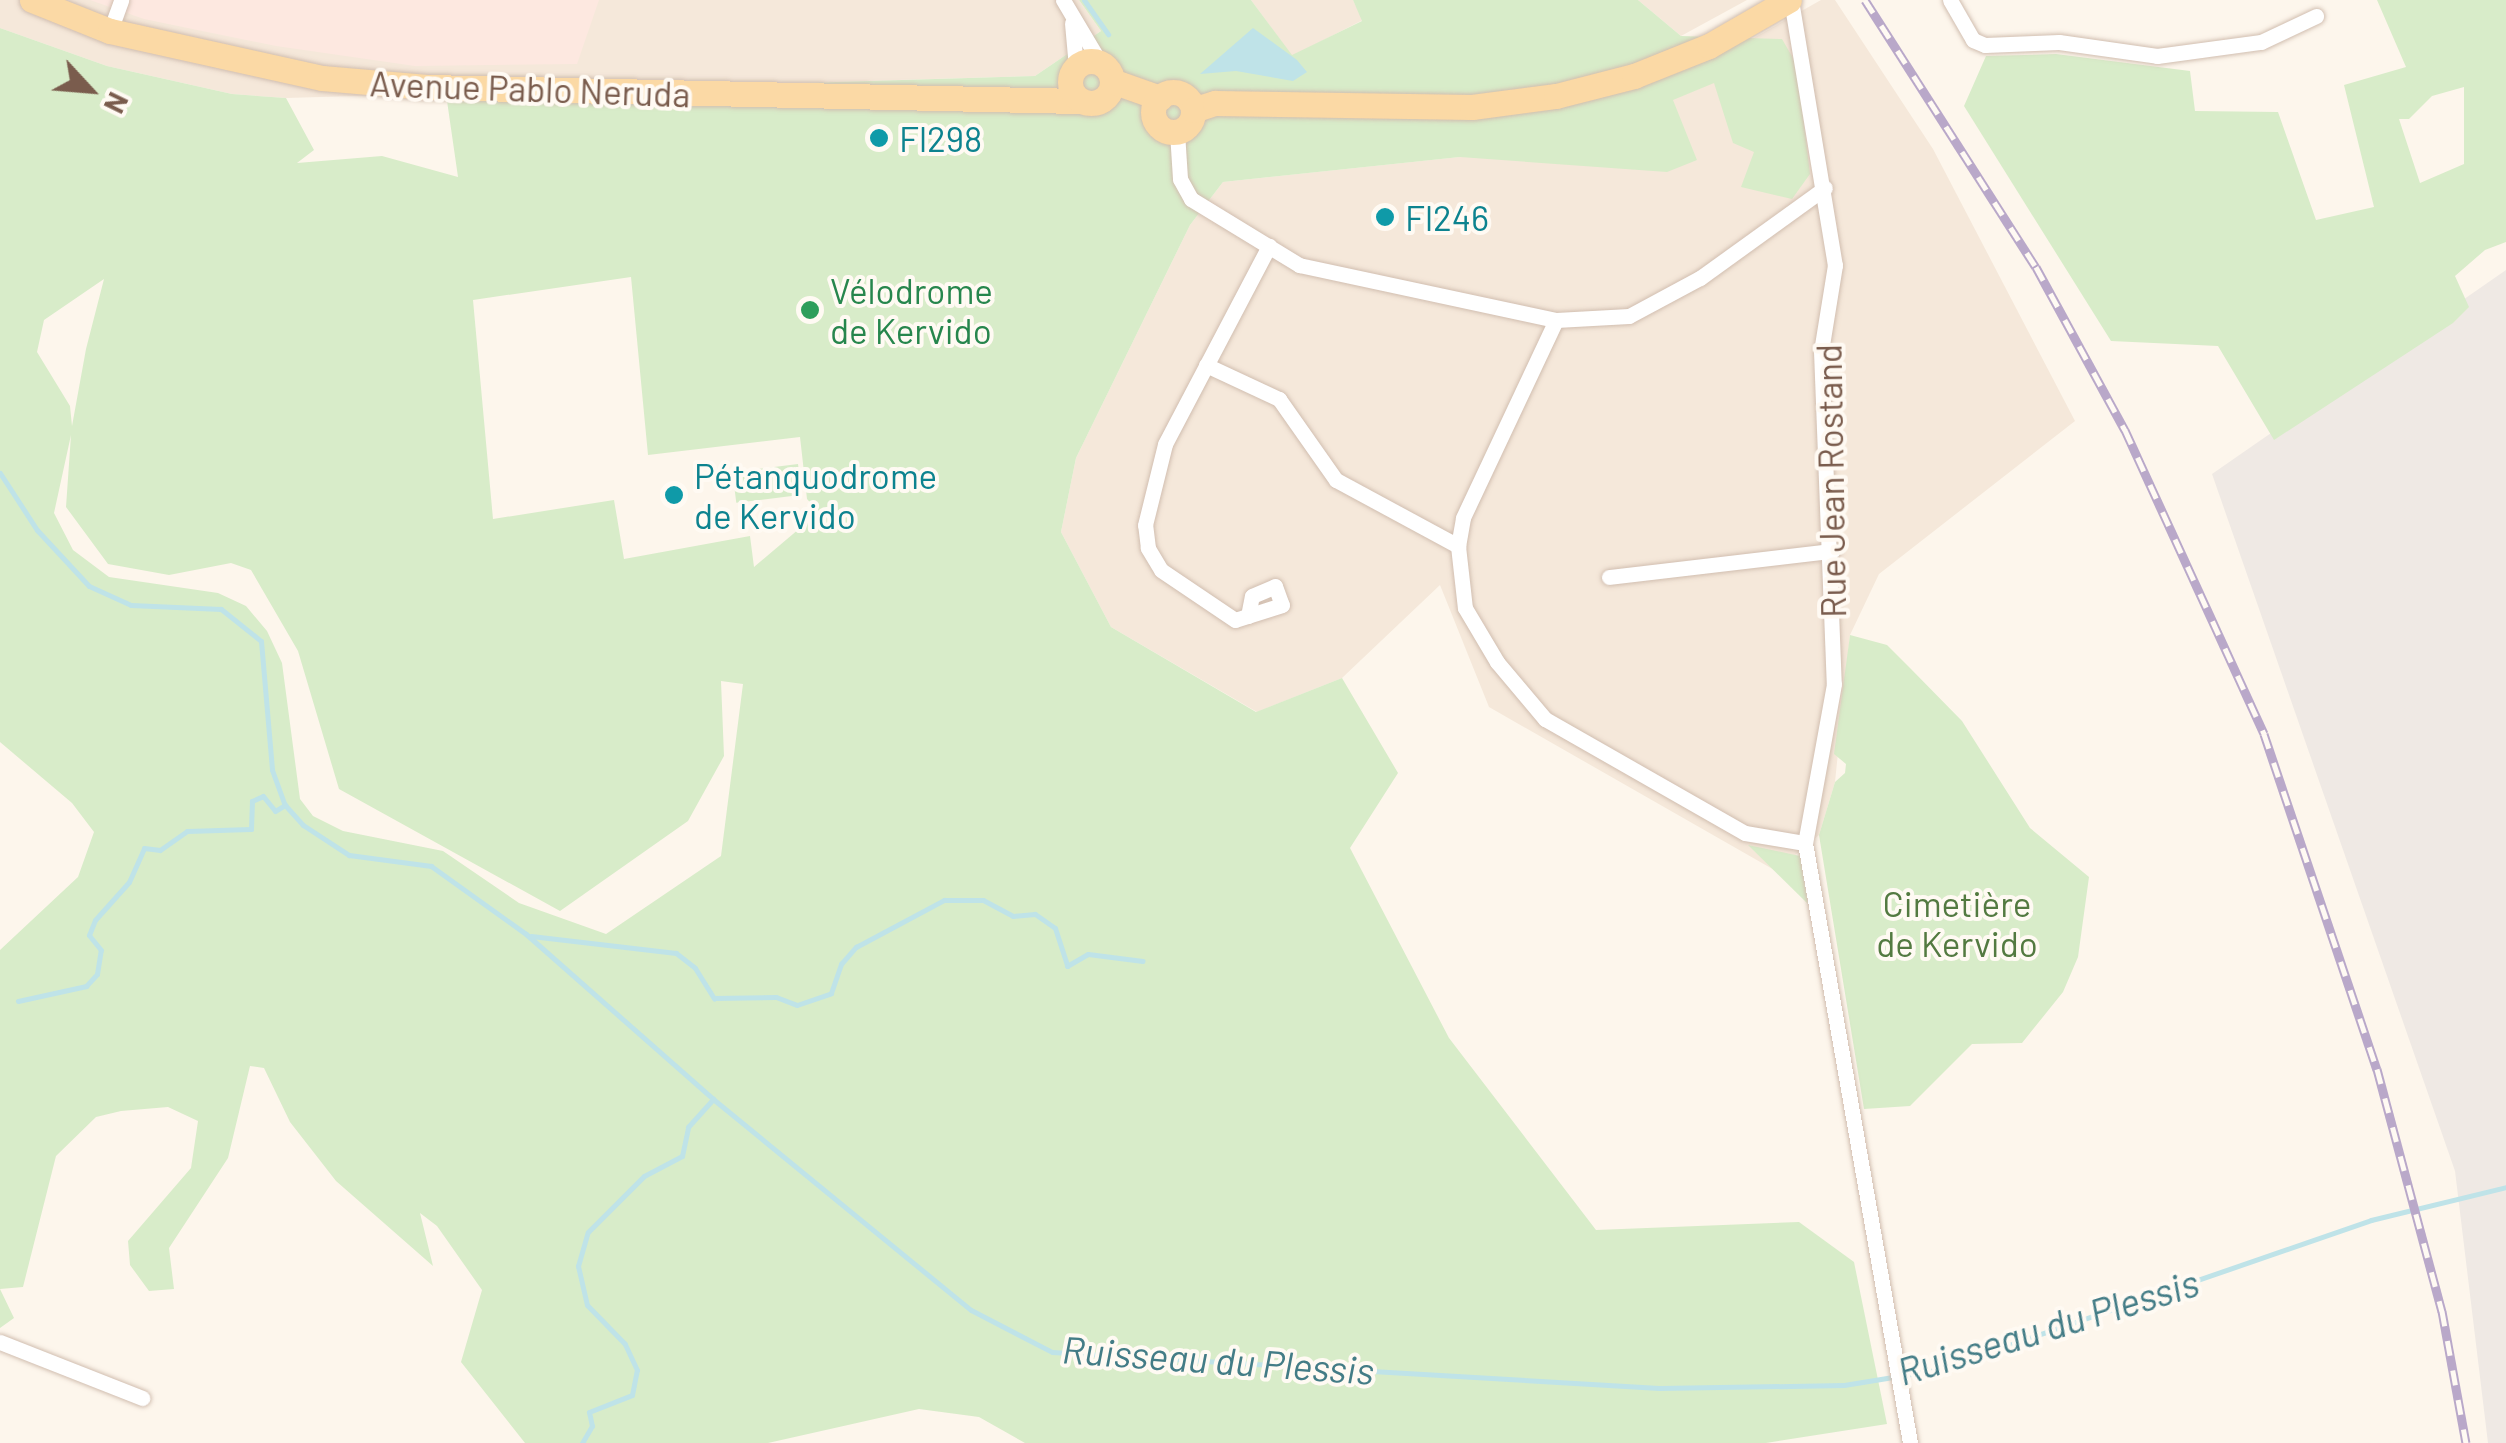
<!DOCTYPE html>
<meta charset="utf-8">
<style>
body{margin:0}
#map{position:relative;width:2506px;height:1443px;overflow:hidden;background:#fdf6ec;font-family:Barlow,sans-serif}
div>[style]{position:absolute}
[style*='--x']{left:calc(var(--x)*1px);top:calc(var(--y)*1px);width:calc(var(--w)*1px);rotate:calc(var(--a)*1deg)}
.residential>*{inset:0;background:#f5e8da}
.commercial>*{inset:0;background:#fde8e0}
.industrial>*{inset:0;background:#efe9e4}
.green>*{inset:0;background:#d8ecc9;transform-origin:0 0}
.water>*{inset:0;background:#bfe3e8}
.stream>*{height:5px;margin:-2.5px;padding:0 2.5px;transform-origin:2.5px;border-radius:2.5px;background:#bfe3e8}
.roads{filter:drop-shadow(0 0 2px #d1beb0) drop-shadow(0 0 2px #d1beb0)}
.minor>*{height:15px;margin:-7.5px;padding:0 7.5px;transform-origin:7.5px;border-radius:7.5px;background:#fff}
.primary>*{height:25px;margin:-12.5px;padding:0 12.5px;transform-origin:12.5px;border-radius:12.5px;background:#fbd9a5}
.primary>.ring{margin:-12.5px;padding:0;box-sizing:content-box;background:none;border:25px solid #fbd9a5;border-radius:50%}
.rail>*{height:9px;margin-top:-4.5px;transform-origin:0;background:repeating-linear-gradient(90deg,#fffaf3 0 15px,#b9a8c9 0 30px);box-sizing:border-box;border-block:2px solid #b9a8c9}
.dots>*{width:28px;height:28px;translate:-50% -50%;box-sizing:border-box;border:5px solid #fffaf3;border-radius:50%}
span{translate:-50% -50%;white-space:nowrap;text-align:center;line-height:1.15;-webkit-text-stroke:8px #fffaf3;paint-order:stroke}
.street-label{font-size:35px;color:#7a5c4d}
.culture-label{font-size:35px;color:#0d838f}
.left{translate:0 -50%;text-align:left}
.leisure-label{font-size:35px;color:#27864d}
.park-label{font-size:35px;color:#537a41}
.water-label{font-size:38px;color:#437c86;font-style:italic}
.north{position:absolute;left:40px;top:40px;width:100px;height:100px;-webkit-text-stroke:8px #fffaf3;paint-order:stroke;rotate:116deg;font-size:28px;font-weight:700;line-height:40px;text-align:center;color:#7a5c4d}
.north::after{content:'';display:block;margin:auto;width:35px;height:45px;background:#7a5c4d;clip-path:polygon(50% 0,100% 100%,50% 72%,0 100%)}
</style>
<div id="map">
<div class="residential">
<div style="clip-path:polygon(0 0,1079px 0,1101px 31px,1035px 76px,286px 98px,232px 94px,107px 66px,0 28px)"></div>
<div style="clip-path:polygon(1251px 0,1353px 0,1363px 20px,1292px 56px)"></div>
<div style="clip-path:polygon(1638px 0,1747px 0,1681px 36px)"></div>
<div style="clip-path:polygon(1821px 0,1835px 0,1933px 149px,2075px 421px,1879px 574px,1850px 635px,1835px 782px,1819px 835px,1776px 871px,1489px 707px,1440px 585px,1342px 678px,1257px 712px,1111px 627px,1061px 532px,1076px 458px,1190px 225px,1223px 182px,1460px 157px,1653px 95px)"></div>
</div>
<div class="commercial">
<div style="clip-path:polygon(90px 0,599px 0,577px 64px,415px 66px,276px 46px,144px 19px)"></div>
</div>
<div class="industrial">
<div style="clip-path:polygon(2506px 270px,2506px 1443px,2488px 1443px,2455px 1171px,2212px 474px)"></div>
</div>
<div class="green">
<div style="clip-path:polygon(evenodd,1079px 0,1251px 0,1292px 55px,1362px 21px,1353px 0,1638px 0,1681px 36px,1782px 39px,1797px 65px,1810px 174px,1792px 199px,1741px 187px,1754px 152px,1733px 143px,1714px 83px,1673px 100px,1697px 160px,1667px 172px,1460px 157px,1223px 182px,1190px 225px,1076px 458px,1061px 532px,1111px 627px,1256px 712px,1342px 678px,1398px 773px,1350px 848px,1449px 1038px,1596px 1230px,1799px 1222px,1854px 1262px,1887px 1424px,1766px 1443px,1025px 1443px,979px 1417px,919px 1409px,768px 1443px,525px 1443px,461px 1362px,482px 1290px,437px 1226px,420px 1213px,433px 1266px,336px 1181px,290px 1122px,264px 1068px,250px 1066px,228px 1158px,169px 1248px,174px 1289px,149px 1291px,130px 1265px,128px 1241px,191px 1168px,198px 1121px,168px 1107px,121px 1111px,96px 1117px,56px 1156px,23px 1287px,0 1289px,14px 1318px,0 1328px,0 950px,78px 877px,94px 832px,72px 803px,0 742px,0 28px,107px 66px,232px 94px,286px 98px,314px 150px,297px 163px,382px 156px,458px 177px,446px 94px,1035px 76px,1101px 31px,1079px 0,631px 277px,648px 455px,800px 437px,807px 499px,819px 512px,754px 567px,750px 536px,624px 559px,614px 500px,493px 519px,473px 300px,631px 277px,1079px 0,104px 279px,86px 349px,72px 426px,70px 406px,37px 352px,44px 320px,104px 279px,1079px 0,71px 435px,66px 507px,108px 564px,169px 575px,231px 563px,251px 570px,298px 651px,339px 789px,560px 911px,688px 821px,724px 756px,721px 681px,743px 684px,721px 856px,606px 934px,519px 903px,443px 851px,343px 831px,313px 816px,300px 799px,282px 663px,267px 631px,246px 606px,218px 593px,109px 577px,73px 550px,54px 513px,71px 435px)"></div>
<div style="clip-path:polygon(evenodd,2377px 0,2506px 0,2506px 242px,2485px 250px,2455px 276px,2469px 307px,2453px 323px,2274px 440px,2218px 346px,2111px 341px,1964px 106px,1986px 56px,2056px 54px,2190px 71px,2195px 111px,2278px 112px,2316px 220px,2374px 207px,2344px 85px,2406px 67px,2377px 0,2464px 87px,2464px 164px,2420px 183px,2399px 119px,2409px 119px,2432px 96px,2464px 87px)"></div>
<div style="left:798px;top:464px;width:31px;height:66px;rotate:83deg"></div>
<div style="clip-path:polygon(1850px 635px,1887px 645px,1911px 669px,1962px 721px,2030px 828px,2089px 877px,2078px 957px,2063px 992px,2022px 1043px,1972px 1044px,1910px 1106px,1864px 1109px,1819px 835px,1835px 782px,1845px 773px,1846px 764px,1834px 754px)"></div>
<div style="clip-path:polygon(1748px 845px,1800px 856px,1808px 904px)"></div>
</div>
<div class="water">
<div style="clip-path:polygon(1253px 28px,1297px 60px,1307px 72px,1293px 81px,1236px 71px,1200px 74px)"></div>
</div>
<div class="stream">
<div style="--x:1084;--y:0;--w:42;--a:54.8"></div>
<div style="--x:0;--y:473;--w:68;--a:57"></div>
<div style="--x:37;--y:530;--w:76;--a:47.1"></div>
<div style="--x:89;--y:586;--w:46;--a:24.3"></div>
<div style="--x:131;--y:605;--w:90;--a:2.5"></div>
<div style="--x:221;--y:609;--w:51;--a:38.7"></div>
<div style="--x:261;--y:641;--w:129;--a:85.1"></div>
<div style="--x:272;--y:770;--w:37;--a:70"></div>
<div style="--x:285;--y:805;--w:27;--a:48"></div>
<div style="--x:303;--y:825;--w:55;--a:33.1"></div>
<div style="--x:349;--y:855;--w:83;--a:7.6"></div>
<div style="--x:431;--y:866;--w:117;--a:35.6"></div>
<div style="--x:526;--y:934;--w:249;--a:41.4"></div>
<div style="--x:713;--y:1099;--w:333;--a:39.3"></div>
<div style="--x:971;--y:1310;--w:91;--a:27.4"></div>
<div style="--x:1052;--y:1352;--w:608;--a:3.39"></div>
<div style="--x:1659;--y:1388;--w:185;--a:-0.9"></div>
<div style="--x:1844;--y:1385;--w:93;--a:-9.3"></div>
<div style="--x:1936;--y:1370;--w:460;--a:-19"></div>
<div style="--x:2371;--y:1220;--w:139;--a:-13.7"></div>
<div style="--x:531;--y:936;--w:146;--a:6.7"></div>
<div style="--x:676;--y:953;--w:24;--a:38"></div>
<div style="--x:695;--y:968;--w:36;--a:58"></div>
<div style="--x:714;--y:998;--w:62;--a:-0.9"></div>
<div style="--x:776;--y:997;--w:22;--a:21"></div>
<div style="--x:797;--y:1005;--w:36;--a:-19"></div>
<div style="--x:831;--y:993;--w:31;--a:-71"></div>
<div style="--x:841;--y:964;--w:23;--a:-49"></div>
<div style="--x:856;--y:947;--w:100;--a:-28.1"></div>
<div style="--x:944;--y:900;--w:39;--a:0"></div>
<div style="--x:983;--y:900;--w:34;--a:28"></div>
<div style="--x:1013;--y:916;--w:22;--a:-5"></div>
<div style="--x:1035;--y:914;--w:24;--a:35"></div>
<div style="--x:1055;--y:928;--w:40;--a:72"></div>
<div style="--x:1067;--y:966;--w:24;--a:-30"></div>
<div style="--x:1088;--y:954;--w:55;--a:7.3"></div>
<div style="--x:18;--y:1001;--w:70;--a:-12.4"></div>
<div style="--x:86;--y:986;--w:16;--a:-47"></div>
<div style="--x:97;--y:974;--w:24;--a:-81"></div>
<div style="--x:101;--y:950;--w:19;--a:-129"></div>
<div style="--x:89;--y:935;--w:16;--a:-68"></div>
<div style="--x:95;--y:920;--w:51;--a:-48.2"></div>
<div style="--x:129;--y:882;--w:37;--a:-66"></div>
<div style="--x:144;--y:848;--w:16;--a:7"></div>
<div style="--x:160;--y:850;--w:33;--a:-35"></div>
<div style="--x:187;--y:831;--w:64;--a:-1.8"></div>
<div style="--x:251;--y:829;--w:28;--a:-88"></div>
<div style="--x:252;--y:801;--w:12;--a:-24"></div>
<div style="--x:263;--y:796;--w:19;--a:51"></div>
<div style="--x:275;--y:811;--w:12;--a:-31"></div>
<div style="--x:582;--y:1443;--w:20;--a:-60"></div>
<div style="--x:592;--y:1426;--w:14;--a:-102"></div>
<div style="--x:589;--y:1412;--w:46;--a:-21.6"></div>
<div style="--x:632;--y:1395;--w:25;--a:-79"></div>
<div style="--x:637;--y:1370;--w:29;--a:-115"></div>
<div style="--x:625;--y:1344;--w:54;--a:-134.3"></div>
<div style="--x:587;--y:1305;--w:40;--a:-103"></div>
<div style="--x:578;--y:1266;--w:35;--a:-74"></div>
<div style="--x:588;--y:1232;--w:79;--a:-45"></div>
<div style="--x:644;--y:1176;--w:43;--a:-27.8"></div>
<div style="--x:682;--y:1156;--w:30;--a:-78"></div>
<div style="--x:688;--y:1127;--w:38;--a:-48"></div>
</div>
<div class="roads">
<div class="minor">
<div style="--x:1063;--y:0;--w:74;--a:59.3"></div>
<div style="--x:1791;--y:0;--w:269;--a:80.6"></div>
<div style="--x:1835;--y:265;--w:87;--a:99.2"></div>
<div style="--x:1821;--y:351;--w:333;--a:87.8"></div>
<div style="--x:1834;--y:684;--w:162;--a:100.3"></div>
<div style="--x:1805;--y:843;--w:609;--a:80.07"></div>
<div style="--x:1950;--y:0;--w:46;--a:60.1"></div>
<div style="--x:1973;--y:40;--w:13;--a:23"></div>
<div style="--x:1985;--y:45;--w:74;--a:-2.3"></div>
<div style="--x:2059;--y:42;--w:99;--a:8.1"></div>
<div style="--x:2157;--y:56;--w:105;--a:-7.7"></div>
<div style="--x:2261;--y:42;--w:61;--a:-25.3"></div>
<div style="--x:1072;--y:23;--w:44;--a:84.8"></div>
<div style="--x:110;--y:31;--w:33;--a:-70"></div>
<div style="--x:1177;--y:132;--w:47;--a:86.3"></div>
<div style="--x:1180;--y:179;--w:23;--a:61"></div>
<div style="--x:1191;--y:199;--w:127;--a:31.4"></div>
<div style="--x:1299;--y:265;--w:263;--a:12.1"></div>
<div style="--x:1556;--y:320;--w:73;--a:-3.1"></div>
<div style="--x:1629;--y:316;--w:81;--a:-28.2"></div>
<div style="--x:1700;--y:278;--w:154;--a:-35.8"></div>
<div style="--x:1556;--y:320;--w:219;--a:115.2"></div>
<div style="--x:1463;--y:518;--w:28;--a:100"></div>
<div style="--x:1458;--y:546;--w:62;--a:83.6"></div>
<div style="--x:1465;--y:608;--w:63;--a:59.3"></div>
<div style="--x:1497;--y:662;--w:75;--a:49.9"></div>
<div style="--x:1545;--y:719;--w:230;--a:29.7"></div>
<div style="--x:1745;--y:833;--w:61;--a:9.5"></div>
<div style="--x:1206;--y:365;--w:81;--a:25"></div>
<div style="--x:1279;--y:399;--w:99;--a:54.9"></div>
<div style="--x:1336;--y:480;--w:139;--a:28.4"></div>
<div style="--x:1609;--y:577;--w:225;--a:-6.7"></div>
<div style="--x:1248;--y:616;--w:20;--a:-79"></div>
<div style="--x:1252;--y:596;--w:25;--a:-23"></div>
<div style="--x:1275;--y:586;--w:20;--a:70"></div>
<div style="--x:1282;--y:605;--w:49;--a:162.3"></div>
<div style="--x:1235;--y:620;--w:89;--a:-146"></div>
<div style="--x:1161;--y:570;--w:26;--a:-121"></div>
<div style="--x:1148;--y:548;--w:23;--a:-97"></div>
<div style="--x:1145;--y:525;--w:83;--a:-76.1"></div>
<div style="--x:1165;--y:444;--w:224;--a:-62.3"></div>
<div style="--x:0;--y:1342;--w:153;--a:21.5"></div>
</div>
<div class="primary">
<div style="--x:32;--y:0;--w:84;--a:21.7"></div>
<div style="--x:110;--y:31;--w:217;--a:12.5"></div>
<div style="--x:322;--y:78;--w:105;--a:4.9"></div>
<div style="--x:427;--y:87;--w:654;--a:1.23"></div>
<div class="ring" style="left:1070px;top:61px;width:17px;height:17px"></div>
<div style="--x:1112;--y:81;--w:51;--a:19.5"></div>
<div class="ring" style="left:1153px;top:92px;width:15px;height:15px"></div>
<div style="--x:1193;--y:110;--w:23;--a:-18"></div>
<div style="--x:1215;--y:103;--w:257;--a:0.9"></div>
<div style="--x:1472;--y:107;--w:85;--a:-7.5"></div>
<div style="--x:1556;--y:96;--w:81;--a:-14.4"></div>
<div style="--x:1634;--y:76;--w:81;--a:-21.8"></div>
<div style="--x:1709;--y:46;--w:92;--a:-29.9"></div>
</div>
</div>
<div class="rail">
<div style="--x:1865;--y:0;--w:317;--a:57.4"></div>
<div style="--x:2036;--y:267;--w:186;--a:61.4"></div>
<div style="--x:2125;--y:430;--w:334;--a:65.4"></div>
<div style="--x:2264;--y:734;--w:354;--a:71.4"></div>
<div style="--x:2377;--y:1069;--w:251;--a:75"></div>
<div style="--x:2442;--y:1311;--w:134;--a:79.7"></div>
</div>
<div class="dots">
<div style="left:879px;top:138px;background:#0f9aa8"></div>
<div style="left:1385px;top:217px;background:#0f9aa8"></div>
<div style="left:810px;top:310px;background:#2e9e5b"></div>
<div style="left:674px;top:495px;background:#0f9aa8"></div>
</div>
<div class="street-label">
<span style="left:530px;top:88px;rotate:2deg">Avenue Pablo Neruda</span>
<span style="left:1830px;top:481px;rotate:-91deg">Rue Jean Rostand</span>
</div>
<div class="culture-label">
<span class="left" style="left:899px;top:138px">Fl298</span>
<span class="left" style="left:1405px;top:217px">Fl246</span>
<span class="left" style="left:694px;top:495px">Pétanquodrome<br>de Kervido</span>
</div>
<div class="leisure-label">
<span class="left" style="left:830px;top:310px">Vélodrome<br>de Kervido</span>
</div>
<div class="park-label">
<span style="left:1957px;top:923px">Cimetière<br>de Kervido</span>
</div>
<div class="water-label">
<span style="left:2048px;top:1327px;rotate:-17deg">Ruisseau du Plessis</span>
<span style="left:1218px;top:1360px;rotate:4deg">Ruisseau du Plessis</span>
</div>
<div class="north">N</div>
</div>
